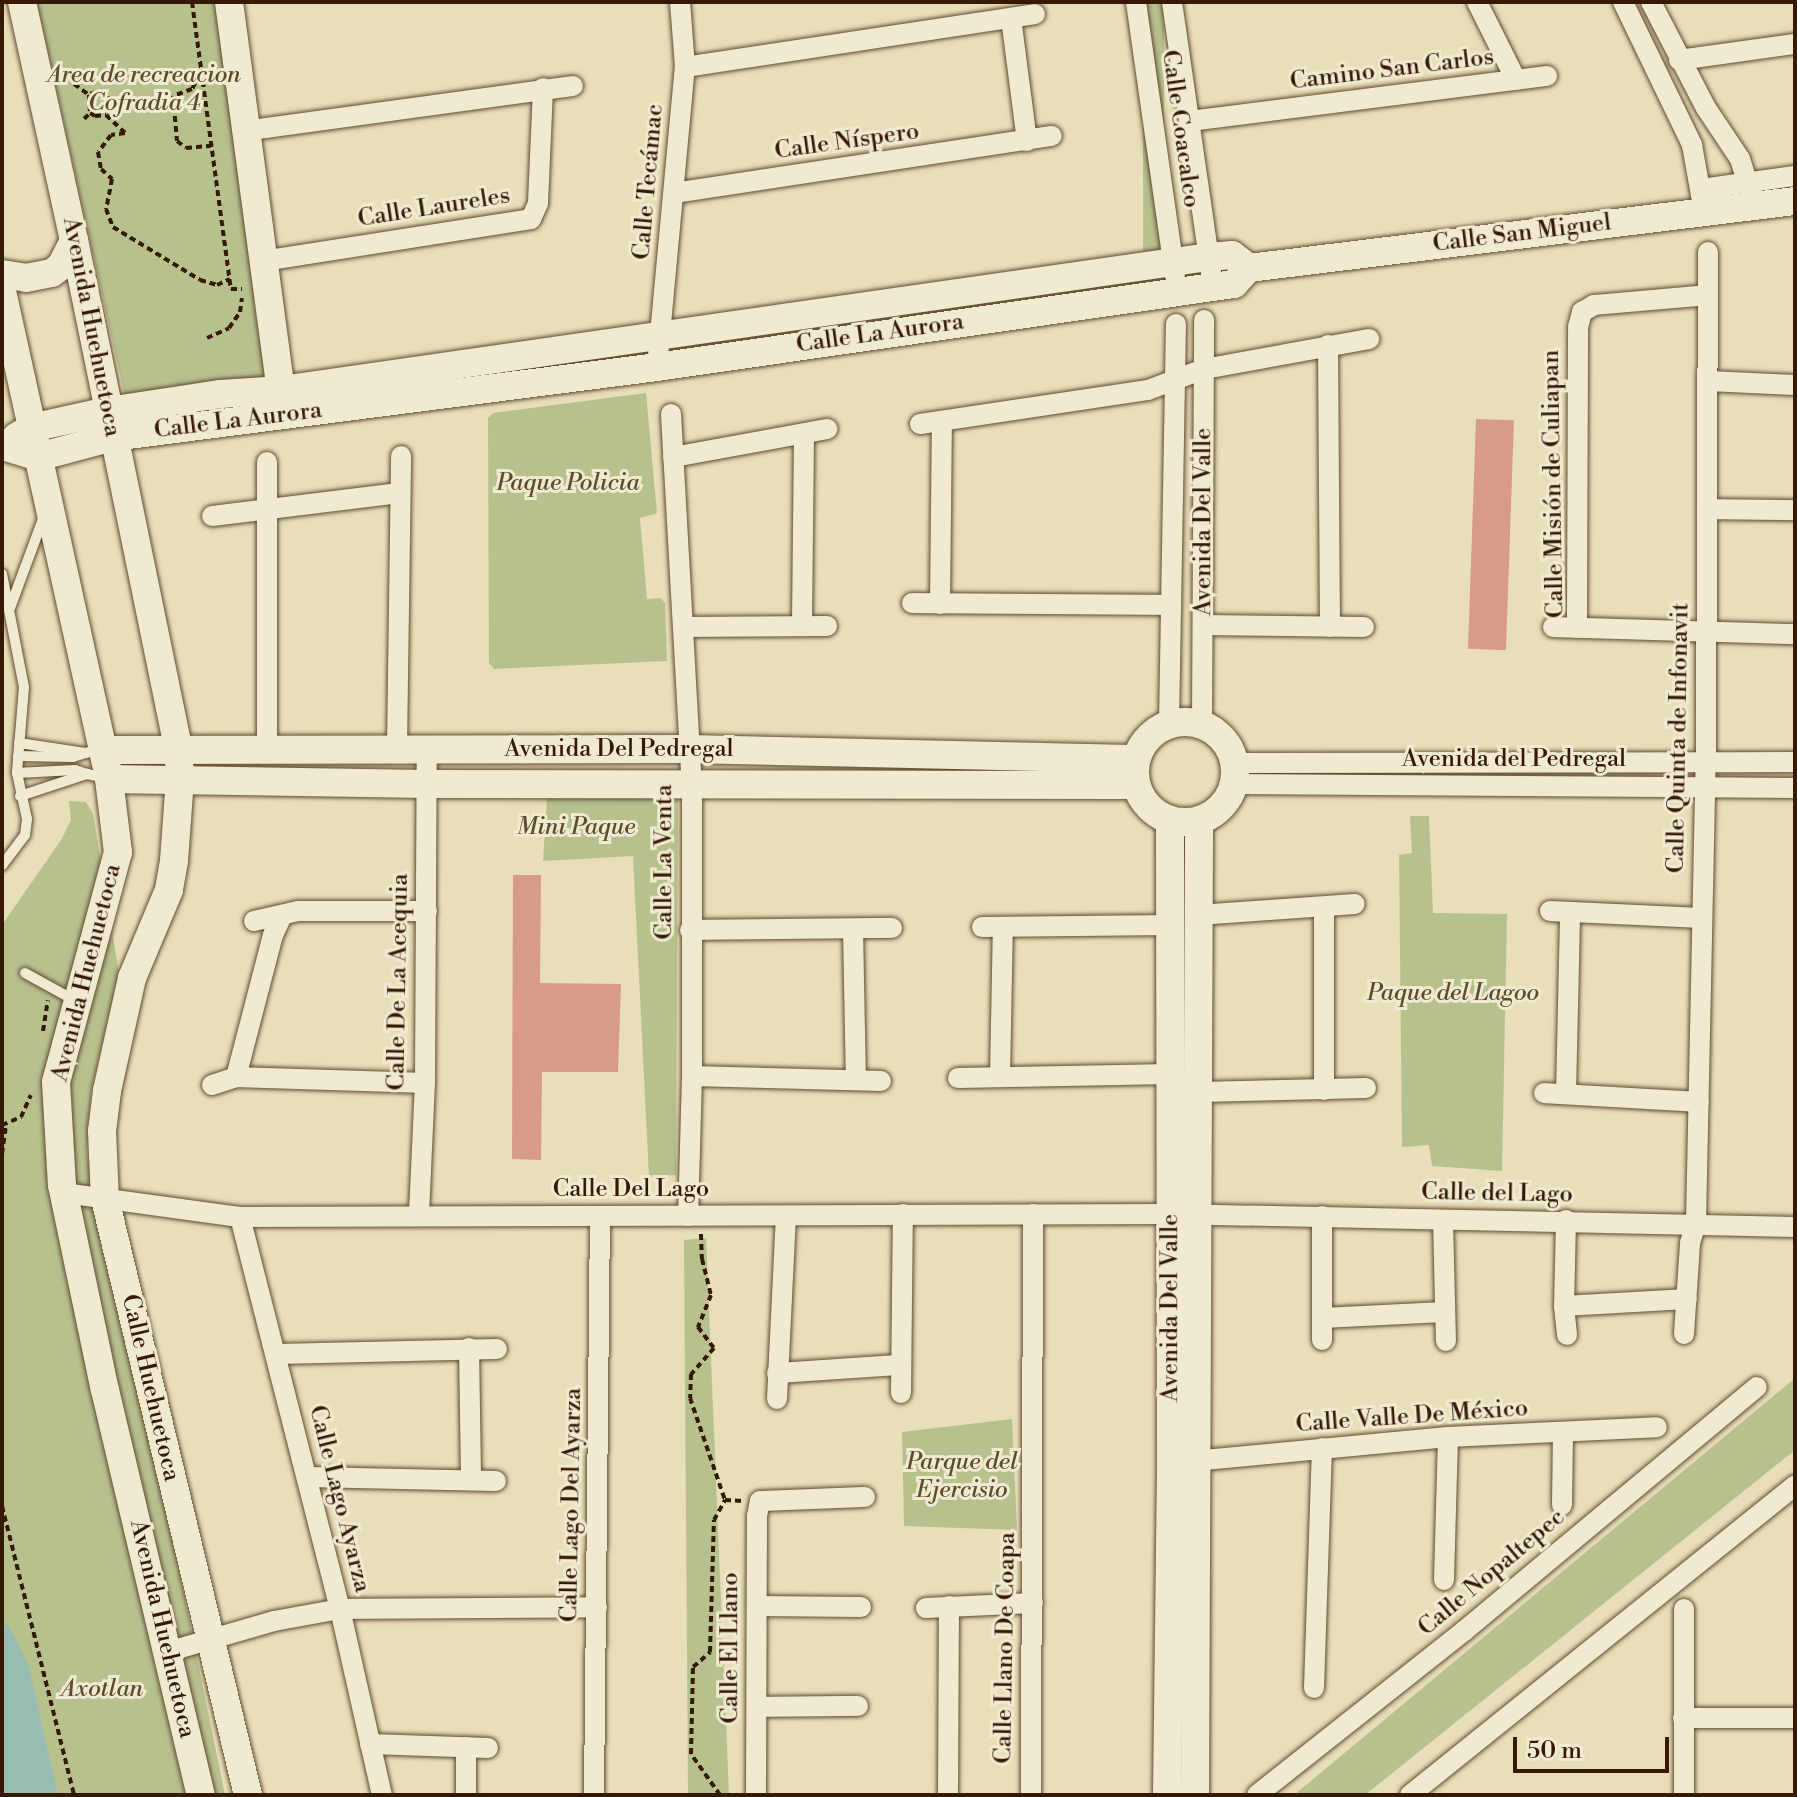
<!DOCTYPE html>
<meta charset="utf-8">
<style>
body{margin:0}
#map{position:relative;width:1797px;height:1797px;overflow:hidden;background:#e8deb8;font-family:"Libre Bodoni",serif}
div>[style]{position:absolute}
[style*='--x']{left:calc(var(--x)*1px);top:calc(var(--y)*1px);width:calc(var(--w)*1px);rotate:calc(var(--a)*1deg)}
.green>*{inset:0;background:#b7c18e;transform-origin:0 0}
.water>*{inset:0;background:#97bcb1}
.building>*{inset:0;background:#d89c86;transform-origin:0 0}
.path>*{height:4px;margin-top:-2px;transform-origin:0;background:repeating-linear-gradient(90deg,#361904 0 6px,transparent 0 10px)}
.roads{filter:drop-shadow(0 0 2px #624a31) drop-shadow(0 0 2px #624a31)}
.lane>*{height:10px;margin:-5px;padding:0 5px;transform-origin:5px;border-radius:5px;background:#f0ead1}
.street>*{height:20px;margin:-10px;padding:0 10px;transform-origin:10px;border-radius:10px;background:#f0ead1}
.secondary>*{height:28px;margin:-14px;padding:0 14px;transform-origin:14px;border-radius:14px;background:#f0ead1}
.secondary>.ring{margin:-14px;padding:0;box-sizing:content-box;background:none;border:28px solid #f0ead1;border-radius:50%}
span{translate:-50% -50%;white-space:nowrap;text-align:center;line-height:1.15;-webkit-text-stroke:6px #f0ead1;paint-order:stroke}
.street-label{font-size:24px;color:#361904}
.park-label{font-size:24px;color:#5d4b2d;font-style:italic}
.frame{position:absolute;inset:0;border:4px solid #361904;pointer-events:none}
.scale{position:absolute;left:1513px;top:1737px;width:156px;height:36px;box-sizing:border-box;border:4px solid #361904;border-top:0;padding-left:10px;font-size:24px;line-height:28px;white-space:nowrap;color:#361904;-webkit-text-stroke:6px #f0ead1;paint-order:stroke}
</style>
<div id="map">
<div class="green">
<div style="clip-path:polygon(37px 2px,214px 2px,275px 381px,126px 402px)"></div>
<div style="left:1143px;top:2px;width:21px;height:258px"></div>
<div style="clip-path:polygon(646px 393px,657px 513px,640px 518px,647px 599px,661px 598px,665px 603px,667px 661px,494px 669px,489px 663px,488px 418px,493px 413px)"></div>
<div style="clip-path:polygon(547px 797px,678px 797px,676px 1175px,649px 1177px,633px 856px,543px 861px)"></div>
<div style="clip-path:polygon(69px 801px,86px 802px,93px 814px,119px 973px,92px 1088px,87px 1153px,100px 1240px,171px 1531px,225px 1795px,2px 1795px,2px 925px,61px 840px,71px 820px)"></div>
<div style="clip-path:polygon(1410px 816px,1429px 816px,1433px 913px,1507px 914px,1502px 1171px,1432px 1166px,1429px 1145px,1402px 1147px,1399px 855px,1412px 853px)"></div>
<div style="clip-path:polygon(706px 1238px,729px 1795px,688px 1795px,684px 1240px)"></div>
<div style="clip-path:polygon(1795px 1378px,1795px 1450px,1365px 1795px,1294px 1795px)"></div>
<div style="clip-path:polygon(1012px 1419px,1017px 1530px,904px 1526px,902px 1432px)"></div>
</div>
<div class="water">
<div style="clip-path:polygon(2px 1623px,9px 1626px,28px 1664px,58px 1795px,2px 1795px)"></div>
</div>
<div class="building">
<div style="left:1476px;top:419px;width:38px;height:230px;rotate:2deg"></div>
<div style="clip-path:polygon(513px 875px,541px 875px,540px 983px,621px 984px,618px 1072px,542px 1072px,541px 1160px,512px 1159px)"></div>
</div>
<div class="path">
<div style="--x:192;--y:2;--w:290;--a:82.3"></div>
<div style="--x:231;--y:289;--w:11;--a:0"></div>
<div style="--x:200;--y:74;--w:17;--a:118"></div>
<div style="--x:192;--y:89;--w:20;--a:160"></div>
<div style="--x:173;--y:96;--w:45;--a:84.9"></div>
<div style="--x:177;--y:141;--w:11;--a:38"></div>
<div style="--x:186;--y:148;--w:25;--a:-5"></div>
<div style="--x:74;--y:84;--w:19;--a:36"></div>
<div style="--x:89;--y:95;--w:18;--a:87"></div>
<div style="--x:90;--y:113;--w:6;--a:31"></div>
<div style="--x:95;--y:116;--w:11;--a:-5"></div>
<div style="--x:106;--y:115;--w:26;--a:43"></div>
<div style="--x:125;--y:133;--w:14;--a:172"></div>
<div style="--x:111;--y:135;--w:21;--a:127"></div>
<div style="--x:98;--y:152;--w:17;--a:80"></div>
<div style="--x:101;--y:169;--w:15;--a:42"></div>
<div style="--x:112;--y:179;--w:31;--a:101"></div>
<div style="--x:106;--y:209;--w:19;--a:69"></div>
<div style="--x:113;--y:227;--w:102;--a:31.3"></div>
<div style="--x:200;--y:280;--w:18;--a:16"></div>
<div style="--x:217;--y:285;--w:14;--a:-25"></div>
<div style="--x:90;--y:94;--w:10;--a:-17"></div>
<div style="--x:100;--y:91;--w:9;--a:32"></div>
<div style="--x:108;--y:96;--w:10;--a:73"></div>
<div style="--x:111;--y:106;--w:10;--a:119"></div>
<div style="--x:84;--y:119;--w:8;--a:-45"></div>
<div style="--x:207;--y:338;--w:24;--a:-24"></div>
<div style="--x:229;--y:328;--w:19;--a:-55"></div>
<div style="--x:240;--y:312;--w:14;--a:-82"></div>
<div style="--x:43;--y:1031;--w:31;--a:-81"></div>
<div style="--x:2;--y:1125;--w:21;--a:-23"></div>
<div style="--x:21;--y:1117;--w:24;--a:-66"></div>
<div style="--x:2;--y:1154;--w:29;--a:-82"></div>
<div style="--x:701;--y:1234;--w:25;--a:88"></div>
<div style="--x:702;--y:1259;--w:37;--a:76"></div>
<div style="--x:711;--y:1295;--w:35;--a:112"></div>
<div style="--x:698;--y:1327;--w:26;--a:53"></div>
<div style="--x:714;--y:1348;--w:35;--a:131"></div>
<div style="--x:691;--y:1374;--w:24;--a:92"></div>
<div style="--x:690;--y:1398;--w:108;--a:71.1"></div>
<div style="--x:725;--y:1500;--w:18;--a:3"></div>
<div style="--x:2;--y:1506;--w:298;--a:76"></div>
<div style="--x:720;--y:1795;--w:50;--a:-125.3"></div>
<div style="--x:691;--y:1754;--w:87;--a:-88.7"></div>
<div style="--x:693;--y:1667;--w:23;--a:-41"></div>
<div style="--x:710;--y:1652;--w:132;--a:-88.3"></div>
<div style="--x:714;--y:1520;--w:23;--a:-61"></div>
</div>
<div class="roads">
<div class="lane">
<div style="--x:2;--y:574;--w:115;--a:79"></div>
<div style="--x:24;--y:687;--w:86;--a:94.7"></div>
<div style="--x:17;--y:773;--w:47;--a:77.7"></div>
<div style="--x:27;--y:819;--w:16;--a:97"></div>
<div style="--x:25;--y:835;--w:38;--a:127"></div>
<div style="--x:10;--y:608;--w:95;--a:-69.7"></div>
<div style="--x:19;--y:743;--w:67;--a:8.6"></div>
<div style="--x:85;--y:753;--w:15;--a:-11"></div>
<div style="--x:18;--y:756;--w:55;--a:1"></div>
<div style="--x:73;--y:757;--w:13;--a:-18"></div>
<div style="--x:17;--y:773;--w:58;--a:-3"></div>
<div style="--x:75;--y:770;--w:13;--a:18"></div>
<div style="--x:20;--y:796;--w:71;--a:-18.2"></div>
<div style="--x:87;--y:774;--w:19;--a:12"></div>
<div style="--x:25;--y:973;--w:58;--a:28.8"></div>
</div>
<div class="street">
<div style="--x:1136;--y:2;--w:276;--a:81.9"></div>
<div style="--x:1172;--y:2;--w:287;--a:81.8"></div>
<div style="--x:1477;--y:2;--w:87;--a:63.4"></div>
<div style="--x:1623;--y:2;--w:159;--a:64.2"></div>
<div style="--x:1692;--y:145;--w:68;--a:79.8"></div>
<div style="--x:1651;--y:2;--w:119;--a:62.6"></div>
<div style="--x:1706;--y:108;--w:61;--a:56.3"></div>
<div style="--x:1740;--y:159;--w:50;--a:72.6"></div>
<div style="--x:1011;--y:18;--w:124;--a:82.6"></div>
<div style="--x:1679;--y:60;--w:117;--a:-7.9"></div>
<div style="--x:685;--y:67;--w:354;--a:-8.6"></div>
<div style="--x:1190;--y:121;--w:360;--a:-7.2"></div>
<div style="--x:244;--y:131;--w:332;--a:-7.8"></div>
<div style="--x:1701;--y:189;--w:95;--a:-7.9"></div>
<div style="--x:674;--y:193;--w:382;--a:-8.6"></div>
<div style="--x:263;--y:261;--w:271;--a:-8.9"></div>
<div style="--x:531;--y:219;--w:17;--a:-66"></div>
<div style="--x:538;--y:203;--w:115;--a:-87.5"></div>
<div style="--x:1328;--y:345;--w:282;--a:89.6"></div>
<div style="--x:657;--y:367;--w:301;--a:-84.7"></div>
<div style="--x:685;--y:67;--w:65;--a:-94.4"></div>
<div style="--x:1708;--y:381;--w:87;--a:2.6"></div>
<div style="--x:671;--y:414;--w:371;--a:86.8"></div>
<div style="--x:692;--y:784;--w:292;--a:90"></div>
<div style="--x:692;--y:1076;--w:140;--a:91.6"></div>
<div style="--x:920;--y:424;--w:231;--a:-8.5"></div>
<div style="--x:1148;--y:390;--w:60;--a:-20.6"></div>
<div style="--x:1204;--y:369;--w:168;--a:-10.3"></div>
<div style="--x:673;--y:457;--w:157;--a:-10.3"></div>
<div style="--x:1707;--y:509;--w:88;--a:0.7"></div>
<div style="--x:212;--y:516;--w:189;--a:-7"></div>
<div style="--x:912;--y:603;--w:259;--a:0.4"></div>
<div style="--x:940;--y:604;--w:183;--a:-89.4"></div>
<div style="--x:802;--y:625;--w:191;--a:-89.4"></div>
<div style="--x:1204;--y:625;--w:160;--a:0.7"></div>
<div style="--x:683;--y:627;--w:144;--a:-0.4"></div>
<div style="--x:1553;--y:627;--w:242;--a:1.7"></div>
<div style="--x:1577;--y:628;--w:301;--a:-89.8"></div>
<div style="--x:1578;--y:327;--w:16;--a:-75"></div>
<div style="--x:1582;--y:312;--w:14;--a:-30"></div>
<div style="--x:1594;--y:305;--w:114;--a:-5"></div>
<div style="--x:1169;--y:723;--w:399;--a:-89"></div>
<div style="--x:1202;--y:724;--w:404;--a:-89.7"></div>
<div style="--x:267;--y:749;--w:287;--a:-90"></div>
<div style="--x:397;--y:749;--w:293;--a:-89.2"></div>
<div style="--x:1235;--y:763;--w:560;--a:-0.1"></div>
<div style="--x:1233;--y:784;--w:562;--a:0.41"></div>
<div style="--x:1324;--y:907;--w:183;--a:90"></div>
<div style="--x:1550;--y:911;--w:152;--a:2.6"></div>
<div style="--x:1198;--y:915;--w:157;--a:-4"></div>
<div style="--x:254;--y:921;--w:45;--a:-12.8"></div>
<div style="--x:298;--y:911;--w:129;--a:0"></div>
<div style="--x:982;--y:927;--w:188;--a:-0.6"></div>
<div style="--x:853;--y:929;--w:151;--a:88.9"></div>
<div style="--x:690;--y:930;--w:202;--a:-0.6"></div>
<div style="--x:692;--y:1076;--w:189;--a:1.5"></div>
<div style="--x:236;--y:1077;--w:147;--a:-75.4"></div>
<div style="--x:273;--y:935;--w:21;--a:-65"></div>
<div style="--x:1000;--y:1077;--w:150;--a:-88.9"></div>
<div style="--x:958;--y:1078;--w:213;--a:-1.1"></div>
<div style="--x:212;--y:1085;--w:25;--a:-18"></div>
<div style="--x:236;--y:1077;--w:189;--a:1.8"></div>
<div style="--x:1200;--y:1092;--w:166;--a:-1.4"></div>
<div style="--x:1544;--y:1093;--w:155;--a:3.3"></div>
<div style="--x:1566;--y:1094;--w:182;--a:-88.7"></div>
<div style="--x:64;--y:1193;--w:178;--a:7.8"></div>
<div style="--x:240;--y:1217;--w:931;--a:-0.18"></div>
<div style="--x:1171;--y:1214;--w:624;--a:1.19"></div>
<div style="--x:419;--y:1214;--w:131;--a:-87.4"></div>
<div style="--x:425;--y:1083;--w:333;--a:-89.7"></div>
<div style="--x:240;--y:1217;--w:405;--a:75.7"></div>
<div style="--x:340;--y:1609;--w:191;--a:77.3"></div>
<div style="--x:1443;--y:1220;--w:121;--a:88.6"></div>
<div style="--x:1566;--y:1220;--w:86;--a:91.3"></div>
<div style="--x:1564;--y:1306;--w:29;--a:84"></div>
<div style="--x:1564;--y:1306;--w:123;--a:-3.3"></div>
<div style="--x:1322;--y:1318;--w:122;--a:-2.8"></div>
<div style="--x:1684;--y:1334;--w:91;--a:-86.2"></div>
<div style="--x:1690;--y:1243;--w:21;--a:-73"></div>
<div style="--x:1696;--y:1223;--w:460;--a:-88.8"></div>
<div style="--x:1706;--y:763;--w:511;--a:-89.78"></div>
<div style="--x:1322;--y:1340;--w:124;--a:-90"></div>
<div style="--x:469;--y:1348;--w:132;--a:89.1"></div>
<div style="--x:276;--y:1354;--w:221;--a:-1.3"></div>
<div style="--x:777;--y:1373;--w:122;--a:-3.8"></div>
<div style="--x:901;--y:1393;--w:179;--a:-89.4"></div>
<div style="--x:777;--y:1399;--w:182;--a:-87.2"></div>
<div style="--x:1183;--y:1462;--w:266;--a:-5.4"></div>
<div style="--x:1448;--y:1437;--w:209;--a:-2.7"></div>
<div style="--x:307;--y:1477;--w:189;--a:1.2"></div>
<div style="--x:1562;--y:1505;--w:73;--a:-89.2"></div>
<div style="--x:1444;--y:1580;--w:143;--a:-88.4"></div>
<div style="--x:757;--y:1606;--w:104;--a:0.6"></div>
<div style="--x:926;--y:1608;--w:107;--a:-2.7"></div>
<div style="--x:1684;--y:1609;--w:186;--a:90"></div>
<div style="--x:167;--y:1652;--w:111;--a:-16.2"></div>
<div style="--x:274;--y:1621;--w:67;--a:-10.3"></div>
<div style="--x:340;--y:1609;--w:257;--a:-0.4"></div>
<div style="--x:1314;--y:1688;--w:240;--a:-88.1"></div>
<div style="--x:757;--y:1707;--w:101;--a:-0.6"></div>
<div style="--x:1683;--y:1718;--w:112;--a:0"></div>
<div style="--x:370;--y:1744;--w:118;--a:1.9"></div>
<div style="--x:466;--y:1747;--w:48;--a:90"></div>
<div style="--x:594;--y:1795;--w:578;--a:-89.41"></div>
<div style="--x:756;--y:1795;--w:279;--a:-89.8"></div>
<div style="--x:757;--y:1516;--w:15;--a:-79"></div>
<div style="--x:760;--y:1501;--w:105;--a:-2.2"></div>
<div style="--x:948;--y:1795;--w:189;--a:-89.7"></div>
<div style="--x:1031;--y:1795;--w:581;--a:-89.8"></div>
<div style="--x:1257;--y:1795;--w:264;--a:-38.4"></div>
<div style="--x:1464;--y:1631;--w:381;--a:-39.8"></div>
<div style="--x:1410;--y:1795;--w:494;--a:-38.8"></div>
</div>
<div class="secondary">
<div style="--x:22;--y:2;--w:244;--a:77.7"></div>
<div style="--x:74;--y:240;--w:518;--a:78.41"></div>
<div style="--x:178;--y:747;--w:32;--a:86"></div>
<div style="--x:180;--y:779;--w:82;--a:94.2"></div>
<div style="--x:174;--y:861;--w:29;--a:100"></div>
<div style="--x:169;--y:890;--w:95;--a:112.8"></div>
<div style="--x:132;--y:978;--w:116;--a:102.5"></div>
<div style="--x:107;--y:1091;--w:40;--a:97.1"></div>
<div style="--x:102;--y:1131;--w:68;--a:87.5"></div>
<div style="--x:105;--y:1199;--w:613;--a:76.51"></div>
<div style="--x:229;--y:2;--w:391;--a:82.4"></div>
<div style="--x:2;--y:274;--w:24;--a:9"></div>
<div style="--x:26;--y:278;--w:26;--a:-11"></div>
<div style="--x:52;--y:273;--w:11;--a:-38"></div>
<div style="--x:61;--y:266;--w:29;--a:-63"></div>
<div style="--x:2;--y:291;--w:500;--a:77.6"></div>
<div style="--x:109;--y:779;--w:74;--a:83"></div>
<div style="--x:118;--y:852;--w:238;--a:105.1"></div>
<div style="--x:56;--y:1082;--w:103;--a:86.7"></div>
<div style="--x:62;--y:1185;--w:209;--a:78.2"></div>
<div style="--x:105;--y:1390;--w:416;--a:76.7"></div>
<div style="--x:16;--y:437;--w:17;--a:-31"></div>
<div style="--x:31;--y:428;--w:79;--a:-12.4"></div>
<div style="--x:108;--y:411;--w:114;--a:-8.6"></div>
<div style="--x:221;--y:394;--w:60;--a:-3.8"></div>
<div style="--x:281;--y:390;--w:937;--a:-8.16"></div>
<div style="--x:1209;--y:257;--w:23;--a:-5"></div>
<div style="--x:1232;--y:255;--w:21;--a:37"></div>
<div style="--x:3;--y:446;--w:37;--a:17"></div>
<div style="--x:38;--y:457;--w:78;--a:-14.9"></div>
<div style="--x:113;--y:437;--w:548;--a:-7.33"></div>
<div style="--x:657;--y:367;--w:583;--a:-8.19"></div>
<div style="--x:1234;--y:284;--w:22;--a:-47"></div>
<div style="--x:1249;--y:268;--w:550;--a:-7"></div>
<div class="ring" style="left:1135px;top:722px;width:72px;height:72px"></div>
<div style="--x:102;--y:750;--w:587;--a:-0.1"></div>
<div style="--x:689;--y:749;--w:446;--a:1.3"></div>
<div style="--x:109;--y:779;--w:318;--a:0.9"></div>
<div style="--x:427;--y:784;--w:709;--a:0.08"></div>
<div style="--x:1167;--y:1795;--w:332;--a:-89.3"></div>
<div style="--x:1171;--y:1463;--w:642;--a:-90.09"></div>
<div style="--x:1195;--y:1795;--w:974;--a:-89.76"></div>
</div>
</div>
<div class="street-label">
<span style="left:1392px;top:70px;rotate:-7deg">Camino San Carlos</span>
<span style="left:1180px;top:129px;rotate:82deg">Calle Coacalco</span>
<span style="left:847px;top:142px;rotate:-8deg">Calle Níspero</span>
<span style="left:649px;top:182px;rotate:-85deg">Calle Tecámac</span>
<span style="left:434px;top:208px;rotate:-9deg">Calle Laureles</span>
<span style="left:1522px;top:234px;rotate:-7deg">Calle San Miguel</span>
<span style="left:91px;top:327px;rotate:79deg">Avenida Huehuetoca</span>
<span style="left:880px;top:334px;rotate:-8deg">Calle La Aurora</span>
<span style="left:238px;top:421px;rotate:-7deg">Calle La Aurora</span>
<span style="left:1554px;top:484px;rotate:-91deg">Calle Misión de Culiapan</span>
<span style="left:1204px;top:522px;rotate:-90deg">Avenida Del Valle</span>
<span style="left:1679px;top:738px;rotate:-89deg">Calle Quinta de Infonavit</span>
<span style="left:619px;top:750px">Avenida Del Pedregal</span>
<span style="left:1514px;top:760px">Avenida del Pedregal</span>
<span style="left:665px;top:862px;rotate:-90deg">Calle La Venta</span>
<span style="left:87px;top:973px;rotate:-76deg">Avenida Huehuetoca</span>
<span style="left:399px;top:982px;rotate:-89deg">Calle De La Acequia</span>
<span style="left:631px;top:1190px">Calle Del Lago</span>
<span style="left:1497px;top:1194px;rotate:1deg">Calle del Lago</span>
<span style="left:1171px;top:1308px;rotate:-90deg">Avenida Del Valle</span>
<span style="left:150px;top:1388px;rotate:77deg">Calle Huehuetoca</span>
<span style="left:1412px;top:1417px;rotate:-4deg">Calle Valle De México</span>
<span style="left:339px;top:1499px;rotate:76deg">Calle Lago Ayarza</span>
<span style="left:572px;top:1505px;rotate:-89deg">Calle Lago Del Ayarza</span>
<span style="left:1492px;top:1573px;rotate:-40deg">Calle Nopaltepec</span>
<span style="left:162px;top:1629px;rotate:77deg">Avenida Huehuetoca</span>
<span style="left:731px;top:1648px;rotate:-90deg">Calle El Llano</span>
<span style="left:1006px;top:1648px;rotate:-89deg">Calle Llano De Coapa</span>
</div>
<div class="park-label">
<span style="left:144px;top:90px">Area de recreacion<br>Cofradia 4</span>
<span style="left:568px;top:484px">Paque Policia</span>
<span style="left:576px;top:828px">Mini Paque</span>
<span style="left:1453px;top:994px">Paque del Lagoo</span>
<span style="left:962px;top:1477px">Parque del<br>Ejercisio</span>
<span style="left:102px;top:1690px">Axotlan</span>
</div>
<div class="frame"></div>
<div class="scale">50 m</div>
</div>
